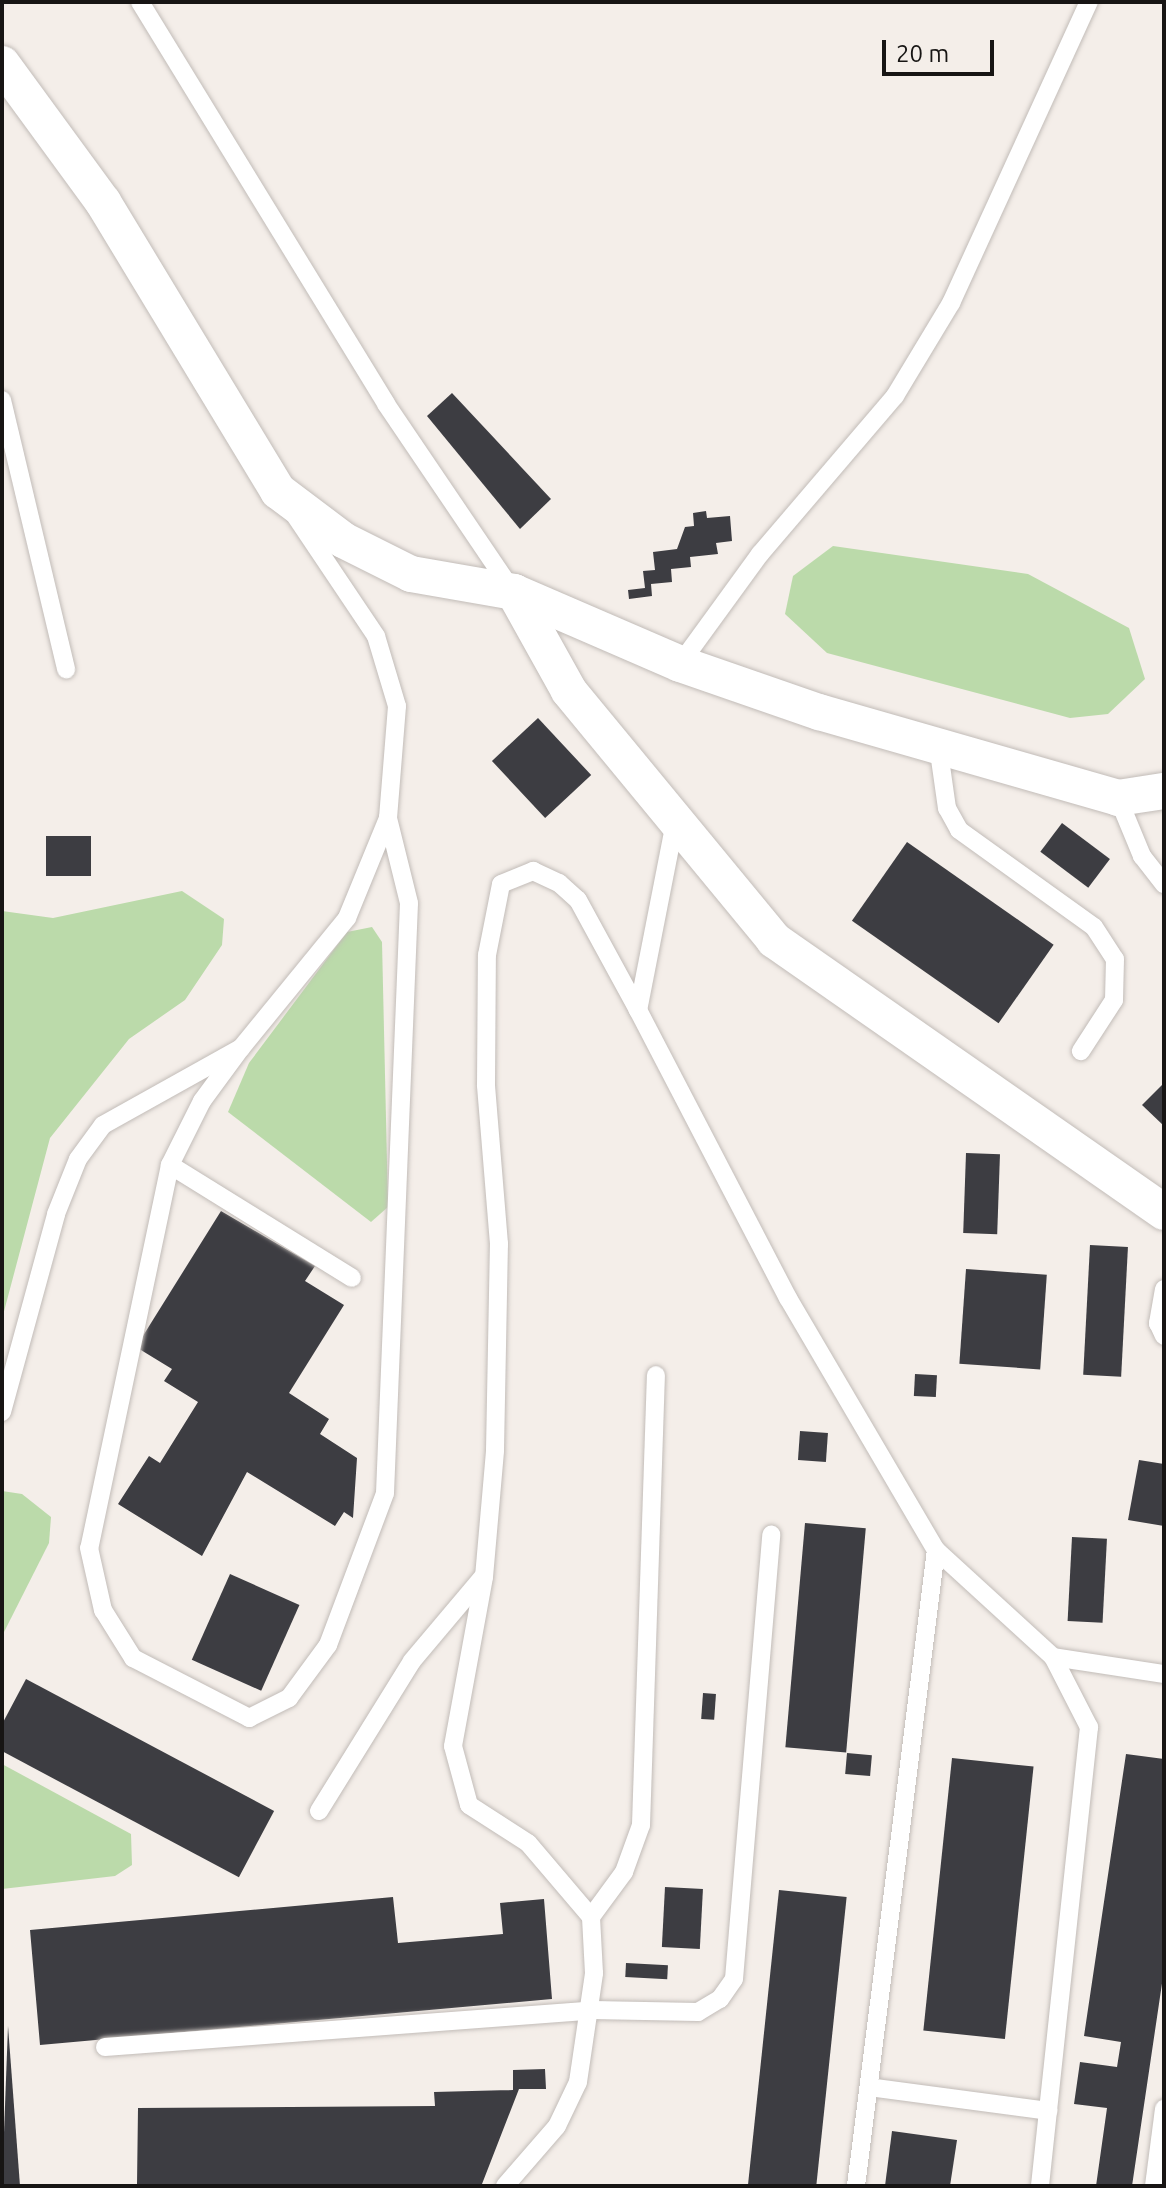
<!DOCTYPE html>
<style>
body{margin:0}
#map{position:relative;width:1166px;height:2188px;overflow:hidden;background:#f4eee9;font-family:Ubuntu,sans-serif}
div>[style]{position:absolute}
[style*='--x']{left:calc(var(--x)*1px);top:calc(var(--y)*1px);width:calc(var(--w)*1px);rotate:calc(var(--a)*1deg)}
.green>*{inset:0;background:#bbdaaa}
.building>*{inset:0;background:#3d3d42;transform-origin:0 0}
.roads{filter:drop-shadow(0 0 2px #c2bcb8) drop-shadow(0 0 2px #c2bcb8)}
.service>*{height:18px;margin:-9px;padding:0 9px;transform-origin:9px;border-radius:9px;background:#fff}
.minor>*{height:36px;margin:-18px;padding:0 18px;transform-origin:18px;border-radius:18px;background:#fff}
span{translate:-50% -50%;white-space:nowrap;text-align:center;line-height:1.15;-webkit-text-stroke:8px #f4eee9;paint-order:stroke}
.frame{position:absolute;inset:0;border:4px solid #171514;pointer-events:none}
.scale{position:absolute;left:882px;top:40px;width:112px;height:36px;box-sizing:border-box;border:4px solid #171514;border-top:0;padding-left:10px;font-size:24px;line-height:28px;white-space:nowrap;color:#171514;-webkit-text-stroke:6px #f4eee9;paint-order:stroke}
</style>
<div id="map">
<div class="green">
<div style="clip-path:polygon(833px 546px,1028px 574px,1129px 628px,1145px 679px,1108px 714px,1070px 718px,827px 653px,785px 614px,793px 576px)"></div>
<div style="clip-path:polygon(182px 891px,224px 919px,222px 945px,185px 1000px,129px 1039px,50px 1138px,2px 1319px,2px 911px,53px 918px)"></div>
<div style="clip-path:polygon(372px 927px,382px 942px,388px 1207px,371px 1222px,228px 1112px,249px 1063px,347px 932px)"></div>
<div style="clip-path:polygon(2px 1491px,22px 1494px,51px 1517px,49px 1543px,2px 1636px)"></div>
<div style="clip-path:polygon(2px 1764px,131px 1834px,132px 1865px,115px 1876px,2px 1889px)"></div>
</div>
<div class="building">
<div style="clip-path:polygon(452px 393px,551px 499px,520px 529px,427px 416px)"></div>
<div style="clip-path:polygon(706px 511px,707px 518px,730px 516px,732px 541px,716px 543px,718px 554px,690px 557px,691px 567px,671px 569px,672px 582px,651px 584px,652px 596px,629px 599px,628px 590px,645px 588px,643px 571px,655px 570px,653px 552px,677px 549px,685px 527px,694px 526px,693px 513px)"></div>
<div style="left:538px;top:718px;width:78px;height:63px;rotate:47deg"></div>
<div style="left:1062px;top:823px;width:60px;height:36px;rotate:37deg"></div>
<div style="left:46px;top:836px;width:45px;height:40px"></div>
<div style="left:907px;top:842px;width:179px;height:96px;rotate:35deg"></div>
<div style="clip-path:polygon(1164px 1083px,1164px 1126px,1142px 1105px)"></div>
<div style="left:966px;top:1153px;width:34px;height:80px;rotate:2deg"></div>
<div style="clip-path:polygon(221px 1211px,315px 1266px,305px 1281px,344px 1305px,289px 1393px,329px 1419px,320px 1434px,357px 1458px,353px 1518px,344px 1512px,335px 1526px,247px 1472px,202px 1556px,118px 1504px,149px 1456px,160px 1463px,198px 1402px,164px 1381px,172px 1369px,136px 1347px)"></div>
<div style="left:1090px;top:1245px;width:38px;height:130px;rotate:3deg"></div>
<div style="left:966px;top:1269px;width:81px;height:95px;rotate:4deg"></div>
<div style="left:915px;top:1374px;width:22px;height:22px;rotate:3deg"></div>
<div style="left:800px;top:1431px;width:28px;height:29px;rotate:4deg"></div>
<div style="clip-path:polygon(1139px 1460px,1164px 1464px,1164px 1526px,1128px 1520px)"></div>
<div style="left:805px;top:1523px;width:61px;height:225px;rotate:5deg"></div>
<div style="left:1072px;top:1537px;width:35px;height:84px;rotate:3deg"></div>
<div style="left:230px;top:1574px;width:76px;height:94px;rotate:24deg"></div>
<div style="left:26px;top:1679px;width:281px;height:75px;rotate:28deg"></div>
<div style="left:703px;top:1693px;width:13px;height:26px;rotate:4deg"></div>
<div style="left:847px;top:1753px;width:25px;height:21px;rotate:5deg"></div>
<div style="clip-path:polygon(1126px 1754px,1164px 1759px,1164px 1970px,1132px 2186px,1096px 2186px,1107px 2108px,1074px 2104px,1080px 2062px,1117px 2067px,1121px 2042px,1084px 2036px)"></div>
<div style="left:952px;top:1758px;width:82px;height:274px;rotate:6deg"></div>
<div style="left:665px;top:1887px;width:38px;height:60px;rotate:3deg"></div>
<div style="left:779px;top:1890px;width:68px;height:298px;rotate:6deg"></div>
<div style="clip-path:polygon(393px 1897px,398px 1943px,503px 1934px,500px 1903px,544px 1899px,552px 1999px,40px 2045px,30px 1930px)"></div>
<div style="left:626px;top:1963px;width:42px;height:14px;rotate:3deg"></div>
<div style="clip-path:polygon(8px 2026px,20px 2186px,2px 2186px)"></div>
<div style="clip-path:polygon(545px 2069px,546px 2089px,519px 2089px,482px 2184px,137px 2184px,138px 2108px,435px 2106px,434px 2092px,513px 2090px,513px 2070px)"></div>
<div style="clip-path:polygon(892px 2131px,957px 2140px,950px 2186px,885px 2186px)"></div>
</div>
<div class="roads">
<div class="service">
<div style="--x:140;--y:2;--w:471;--a:58.5"></div>
<div style="--x:386;--y:404;--w:225;--a:55.9"></div>
<div style="--x:2;--y:400;--w:277;--a:76.6"></div>
<div style="--x:680;--y:664;--w:136;--a:-54"></div>
<div style="--x:760;--y:554;--w:208;--a:-49.5"></div>
<div style="--x:895;--y:396;--w:109;--a:-58.9"></div>
<div style="--x:951;--y:303;--w:331;--a:-65.4"></div>
<div style="--x:938;--y:745;--w:64;--a:81.9"></div>
<div style="--x:947;--y:808;--w:25;--a:61"></div>
<div style="--x:959;--y:830;--w:166;--a:35.7"></div>
<div style="--x:1094;--y:927;--w:38;--a:57"></div>
<div style="--x:1115;--y:959;--w:41;--a:91.4"></div>
<div style="--x:1114;--y:1000;--w:61;--a:122.9"></div>
<div style="--x:1118;--y:798;--w:63;--a:67.5"></div>
<div style="--x:1142;--y:856;--w:36;--a:52"></div>
<div style="--x:675;--y:822;--w:192;--a:101.1"></div>
<div style="--x:638;--y:1010;--w:325;--a:62.5"></div>
<div style="--x:788;--y:1298;--w:292;--a:59.6"></div>
<div style="--x:936;--y:1550;--w:159;--a:42.4"></div>
<div style="--x:1053;--y:1657;--w:79;--a:62.8"></div>
<div style="--x:1089;--y:1727;--w:462;--a:96.1"></div>
<div style="--x:241;--y:1048;--w:66;--a:126.3"></div>
<div style="--x:202;--y:1101;--w:72;--a:116.6"></div>
<div style="--x:170;--y:1165;--w:391;--a:101.9"></div>
<div style="--x:89;--y:1548;--w:64;--a:77.3"></div>
<div style="--x:103;--y:1610;--w:57;--a:58"></div>
<div style="--x:133;--y:1658;--w:131;--a:27.3"></div>
<div style="--x:249;--y:1718;--w:45;--a:-26.6"></div>
<div style="--x:289;--y:1698;--w:66;--a:-53.7"></div>
<div style="--x:328;--y:1645;--w:162;--a:-69.4"></div>
<div style="--x:385;--y:1493;--w:590;--a:-87.67"></div>
<div style="--x:409;--y:903;--w:88;--a:-103.9"></div>
<div style="--x:170;--y:1165;--w:214;--a:31.8"></div>
<div style="--x:1164;--y:1289;--w:35;--a:100"></div>
<div style="--x:1158;--y:1323;--w:14;--a:65"></div>
<div style="--x:2;--y:1412;--w:205;--a:-74.7"></div>
<div style="--x:56;--y:1214;--w:59;--a:-68.2"></div>
<div style="--x:78;--y:1159;--w:42;--a:-53.7"></div>
<div style="--x:103;--y:1125;--w:158;--a:-29.2"></div>
<div style="--x:241;--y:1048;--w:168;--a:-50.8"></div>
<div style="--x:347;--y:918;--w:108;--a:-67.7"></div>
<div style="--x:388;--y:818;--w:112;--a:-85.4"></div>
<div style="--x:397;--y:706;--w:73;--a:-106.7"></div>
<div style="--x:376;--y:636;--w:143;--a:-123.9"></div>
<div style="--x:1053;--y:1657;--w:112;--a:8.7"></div>
<div style="--x:319;--y:1811;--w:176;--a:-58.2"></div>
<div style="--x:412;--y:1661;--w:109;--a:-49.9"></div>
<div style="--x:591;--y:1917;--w:56;--a:-53.7"></div>
<div style="--x:624;--y:1872;--w:50;--a:-70.1"></div>
<div style="--x:641;--y:1825;--w:450;--a:-88.1"></div>
<div style="--x:105;--y:2047;--w:488;--a:-4.3"></div>
<div style="--x:592;--y:2010;--w:106;--a:1.1"></div>
<div style="--x:698;--y:2012;--w:26;--a:-31"></div>
<div style="--x:720;--y:1999;--w:24;--a:-55"></div>
<div style="--x:734;--y:1979;--w:446;--a:-85.2"></div>
<div style="--x:869;--y:2087;--w:181;--a:7.6"></div>
<div style="--x:505;--y:2186;--w:79;--a:-49.1"></div>
<div style="--x:557;--y:2126;--w:49;--a:-64.5"></div>
<div style="--x:578;--y:2082;--w:110;--a:-81.6"></div>
<div style="--x:594;--y:1973;--w:56;--a:-93.1"></div>
<div style="--x:591;--y:1917;--w:97;--a:-130.4"></div>
<div style="--x:528;--y:1843;--w:70;--a:-147.2"></div>
<div style="--x:469;--y:1805;--w:61;--a:-105.2"></div>
<div style="--x:453;--y:1746;--w:172;--a:-79.6"></div>
<div style="--x:484;--y:1577;--w:127;--a:-85"></div>
<div style="--x:495;--y:1450;--w:206;--a:-88.9"></div>
<div style="--x:499;--y:1244;--w:160;--a:-94.7"></div>
<div style="--x:486;--y:1085;--w:130;--a:-89.6"></div>
<div style="--x:487;--y:955;--w:72;--a:-78.8"></div>
<div style="--x:501;--y:884;--w:35;--a:-22"></div>
<div style="--x:533;--y:871;--w:29;--a:25"></div>
<div style="--x:559;--y:883;--w:25;--a:42"></div>
<div style="--x:578;--y:900;--w:125;--a:61.4"></div>
<div style="--x:856;--y:2186;--w:641;--a:-82.83"></div>
<div style="--x:1154;--y:2186;--w:78;--a:-82.6"></div>
</div>
<div class="minor">
<div style="--x:2;--y:64;--w:171;--a:53.8"></div>
<div style="--x:103;--y:202;--w:338;--a:58.8"></div>
<div style="--x:278;--y:491;--w:81;--a:37"></div>
<div style="--x:343;--y:540;--w:76;--a:26.6"></div>
<div style="--x:411;--y:574;--w:105;--a:9.9"></div>
<div style="--x:514;--y:592;--w:181;--a:23.4"></div>
<div style="--x:680;--y:664;--w:147;--a:19.1"></div>
<div style="--x:819;--y:712;--w:311;--a:16"></div>
<div style="--x:1118;--y:798;--w:47;--a:-8.7"></div>
<div style="--x:514;--y:592;--w:113;--a:60.9"></div>
<div style="--x:569;--y:691;--w:323;--a:50.5"></div>
<div style="--x:774;--y:940;--w:475;--a:34.9"></div>
</div>
</div>
<div class="frame"></div>
<div class="scale">20 m</div>
</div>
